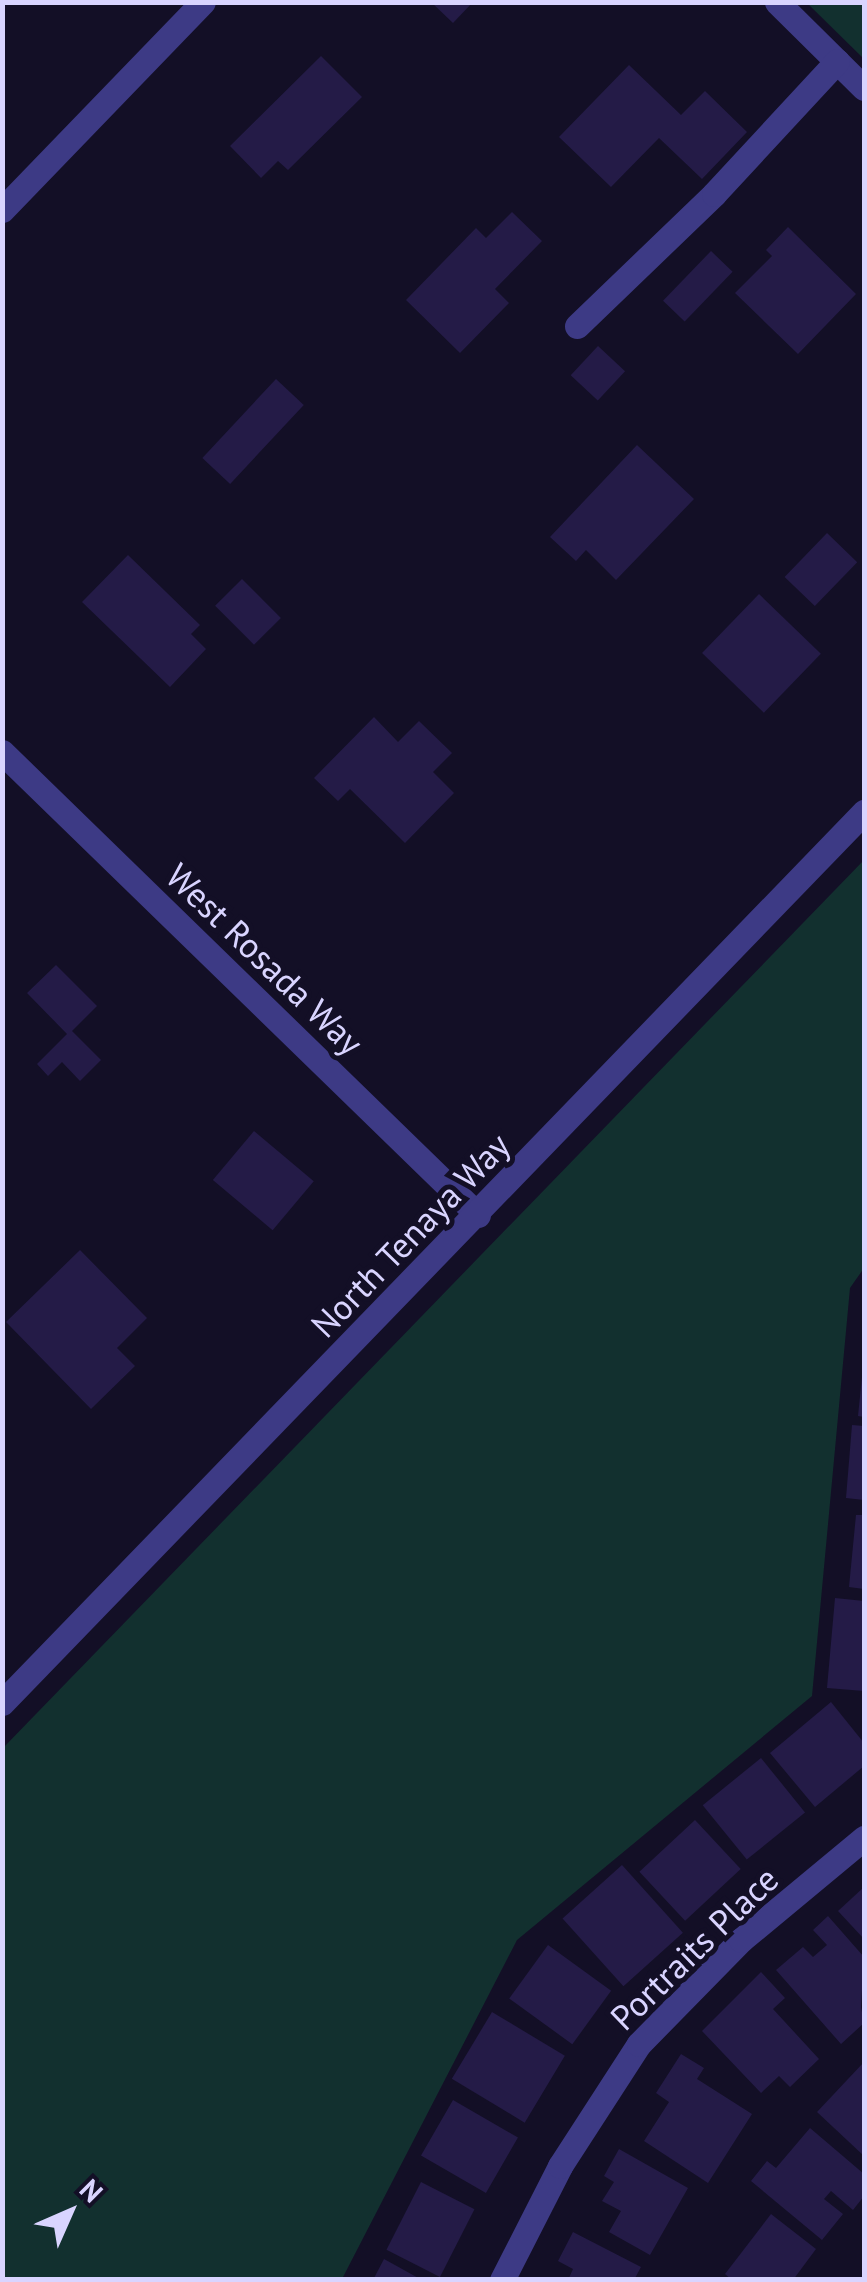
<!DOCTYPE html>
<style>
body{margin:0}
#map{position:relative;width:867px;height:2282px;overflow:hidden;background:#130f26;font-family:"PT Sans",sans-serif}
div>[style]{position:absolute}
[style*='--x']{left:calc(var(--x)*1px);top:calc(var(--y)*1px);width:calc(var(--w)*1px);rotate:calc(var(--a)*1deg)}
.green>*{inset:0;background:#12302f}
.building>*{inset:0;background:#241b47;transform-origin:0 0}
.minor>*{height:25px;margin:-12.5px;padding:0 12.5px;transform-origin:12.5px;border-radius:12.5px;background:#3d3a85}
span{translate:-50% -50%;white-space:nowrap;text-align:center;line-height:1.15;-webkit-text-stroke:10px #130f26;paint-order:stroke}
.street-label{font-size:35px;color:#d9d4ff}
.frame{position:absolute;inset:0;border:5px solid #d9d4ff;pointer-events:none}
.north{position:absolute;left:20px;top:2162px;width:100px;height:100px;-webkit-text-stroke:8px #130f26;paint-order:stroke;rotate:45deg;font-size:28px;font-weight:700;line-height:40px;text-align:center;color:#d9d4ff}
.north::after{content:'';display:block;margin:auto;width:35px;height:45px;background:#d9d4ff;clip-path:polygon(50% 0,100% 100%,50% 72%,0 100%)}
</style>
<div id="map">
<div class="green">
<div style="clip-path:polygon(807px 3px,864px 3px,864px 59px)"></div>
<div style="clip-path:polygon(864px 860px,864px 1268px,850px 1288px,812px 1696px,517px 1940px,342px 2279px,3px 2279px,3px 1748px)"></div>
</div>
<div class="building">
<div style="clip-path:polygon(431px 2px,473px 2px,453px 23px)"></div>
<div style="clip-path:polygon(321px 56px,362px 97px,288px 170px,278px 161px,261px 178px,230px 146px)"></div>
<div style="clip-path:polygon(629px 65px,681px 115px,705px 91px,747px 132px,702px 179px,659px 138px,611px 187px,559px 137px)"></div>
<div style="clip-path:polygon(512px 212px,542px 241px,495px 289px,509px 303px,460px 353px,406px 300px,476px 228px,486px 238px)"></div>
<div style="clip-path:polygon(788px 227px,856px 294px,798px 354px,735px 293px,772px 256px,766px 250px)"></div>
<div style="left:711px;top:251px;width:30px;height:69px;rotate:44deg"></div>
<div style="left:598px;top:346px;width:37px;height:40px;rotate:43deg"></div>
<div style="left:276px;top:379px;width:38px;height:108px;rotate:43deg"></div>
<div style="clip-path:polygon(637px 445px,694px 499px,616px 580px,586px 550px,576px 561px,550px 537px)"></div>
<div style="left:827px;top:533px;width:42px;height:61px;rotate:44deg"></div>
<div style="clip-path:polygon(128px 555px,200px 625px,191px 634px,206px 649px,170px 687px,82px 602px)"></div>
<div style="left:242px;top:579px;width:55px;height:38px;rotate:45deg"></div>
<div style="left:759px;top:594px;width:86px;height:82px;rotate:44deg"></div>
<div style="clip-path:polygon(374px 717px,398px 742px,419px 721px,452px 753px,433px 772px,454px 793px,405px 843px,350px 789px,338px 801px,314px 778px)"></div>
<div style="clip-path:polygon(56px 965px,97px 1006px,72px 1031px,101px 1060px,80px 1081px,62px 1062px,48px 1076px,37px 1064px,67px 1034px,27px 993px)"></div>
<div style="left:254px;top:1131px;width:78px;height:64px;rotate:40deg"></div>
<div style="clip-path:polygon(80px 1250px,147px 1318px,117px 1348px,135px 1366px,91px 1409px,6px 1322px)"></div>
<div style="clip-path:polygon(862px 1377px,864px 1377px,864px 1417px,858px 1416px)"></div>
<div style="clip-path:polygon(852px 1425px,864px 1426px,864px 1500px,846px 1498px)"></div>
<div style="clip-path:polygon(856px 1515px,864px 1515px,864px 1589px,849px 1587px)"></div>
<div style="clip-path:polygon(835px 1598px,864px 1601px,864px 1691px,827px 1688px)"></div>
<div style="clip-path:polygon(831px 1702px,864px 1743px,864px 1766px,815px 1807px,770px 1753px)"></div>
<div style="left:761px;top:1758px;width:70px;height:75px;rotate:51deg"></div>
<div style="left:695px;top:1820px;width:67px;height:76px;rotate:47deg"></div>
<div style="left:622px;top:1865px;width:91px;height:80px;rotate:48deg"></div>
<div style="clip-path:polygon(864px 1887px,864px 1939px,838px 1911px)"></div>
<div style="clip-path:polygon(828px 1916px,864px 1957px,861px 2007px,864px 2023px,841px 2044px,776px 1970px,803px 1947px,813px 1957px,827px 1945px,813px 1930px)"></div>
<div style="left:548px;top:1945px;width:78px;height:66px;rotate:36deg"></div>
<div style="clip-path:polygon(761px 1972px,785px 1998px,773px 2009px,819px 2059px,790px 2087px,779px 2076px,761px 2093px,702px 2031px)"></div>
<div style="left:492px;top:2012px;width:85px;height:78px;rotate:31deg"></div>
<div style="clip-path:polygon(681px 2054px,704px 2068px,697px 2079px,752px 2114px,708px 2183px,644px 2141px,669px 2102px,656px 2093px)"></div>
<div style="clip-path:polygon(864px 2062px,864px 2156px,817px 2112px)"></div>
<div style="left:453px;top:2100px;width:75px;height:64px;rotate:30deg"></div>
<div style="clip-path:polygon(810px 2128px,864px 2174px,864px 2196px,853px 2210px,831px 2191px,824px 2199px,843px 2214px,822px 2240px,751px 2181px,767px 2161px,776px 2168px)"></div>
<div style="clip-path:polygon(619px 2149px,688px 2188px,650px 2255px,609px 2232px,621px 2211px,602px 2201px,614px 2182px,604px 2176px)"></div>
<div style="left:421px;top:2182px;width:60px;height:76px;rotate:27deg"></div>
<div style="clip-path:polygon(771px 2214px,816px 2249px,793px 2280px,732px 2280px,725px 2274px)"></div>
<div style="clip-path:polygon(573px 2232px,641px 2267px,634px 2280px,568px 2280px,573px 2269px,558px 2261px)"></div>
<div style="clip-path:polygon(384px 2259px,422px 2280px,373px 2280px)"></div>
</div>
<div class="minor">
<div style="--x:777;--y:2;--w:122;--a:44.7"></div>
<div style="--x:2;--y:210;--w:289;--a:-46"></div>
<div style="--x:577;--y:326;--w:190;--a:-43.9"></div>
<div style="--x:714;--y:194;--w:181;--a:-47.2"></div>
<div style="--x:2;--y:752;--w:664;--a:44.21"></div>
<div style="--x:2;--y:1703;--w:1240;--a:-45.95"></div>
<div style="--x:502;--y:2280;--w:128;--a:-63"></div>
<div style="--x:560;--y:2166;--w:145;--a:-57.1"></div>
<div style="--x:639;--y:2044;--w:146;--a:-45.6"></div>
<div style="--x:741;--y:1940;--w:160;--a:-39.7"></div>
</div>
<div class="street-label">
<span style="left:265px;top:959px;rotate:44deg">West Rosada Way</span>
<span style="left:410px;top:1235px;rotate:-46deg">North Tenaya Way</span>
<span style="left:694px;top:1948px;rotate:-44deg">Portraits Place</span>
</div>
<div class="frame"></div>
<div class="north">N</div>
</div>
